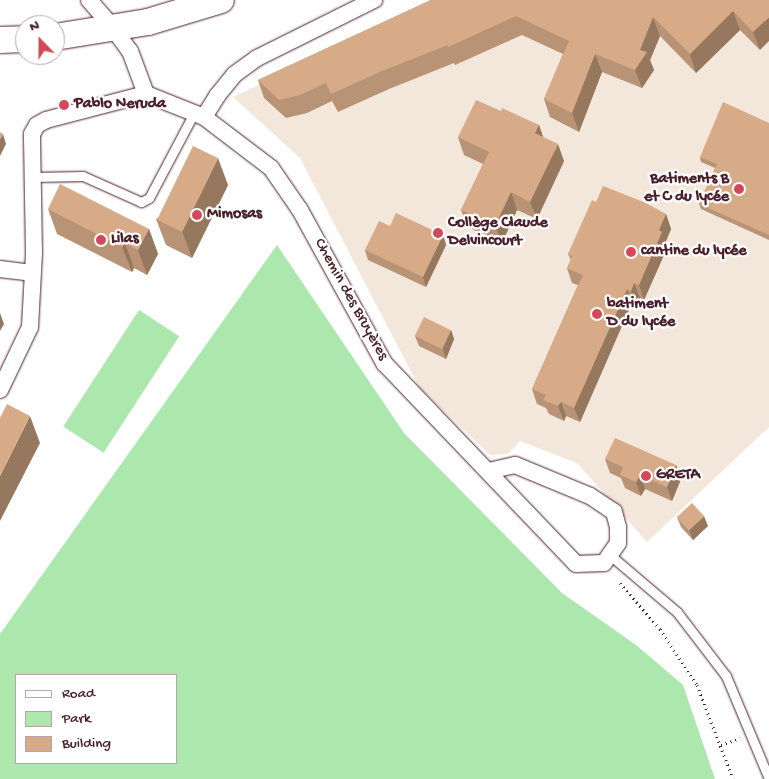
<!DOCTYPE html>
<meta charset="utf-8">
<style>
body{margin:0}
#map{position:relative;width:769px;height:779px;overflow:hidden;background:#fff;font-family:"Gochi Hand",sans-serif}
div>[style]{position:absolute}
[style*='--x']{left:calc(var(--x)*1px);top:calc(var(--y)*1px);width:calc(var(--w)*1px);rotate:calc(var(--a)*1deg)}
.built>*{inset:0;background:#f3e6db}
.green>*{inset:0;background:#ace8ad;transform-origin:0 0}
.path>*{height:3px;margin-top:-1.5px;transform-origin:0;background:repeating-linear-gradient(90deg,#4a1f2b 0 1px,transparent 0 5px)}
.roads{filter:drop-shadow(0 0 1px #4a1f2b) drop-shadow(0 0 1px #4a1f2b)}
.lane>*{height:9px;margin:-4.5px;padding:0 4.5px;transform-origin:4.5px;border-radius:4.5px;background:#fff}
.street>*{height:16px;margin:-8px;padding:0 8px;transform-origin:8px;border-radius:8px;background:#fff}
.primary>*{height:26px;margin:-13px;padding:0 13px;transform-origin:13px;border-radius:13px;background:#fff}
.wall>*{inset:0;background:#b99375}
.shaded-wall>*{inset:0;background:#96785f}
.building>*{inset:0;background:#d7ab88;transform-origin:0 0}
.dots>*{width:14px;height:14px;translate:-50% -50%;box-sizing:border-box;border:2px solid #fff;border-radius:50%}
span{translate:-50% -50%;white-space:nowrap;text-align:center;line-height:1.15;-webkit-text-stroke:4.5px #fff;paint-order:stroke}
.poi-label{font-size:16px;color:#4a1f2b;font-weight:700}
.left{translate:0 -50%;text-align:left}
.right{translate:-100% -50%;text-align:right}
.street-label{font-size:16px;color:#4a1f2b}
.legend{position:absolute;left:15px;top:674px;width:162px;height:90px;box-sizing:border-box;background:#fff;border:1px solid #b7a5aa;margin:0;padding:6px 9px;list-style:none;font-size:15px;color:#4a1f2b}
.legend li{display:flex;align-items:center;gap:10px;height:25px}
.legend b{width:25px;border:1px solid #b7a5aa}
.north{position:absolute;left:15px;top:15px;width:50px;height:50px;box-sizing:border-box;background:#fff;border:1px solid #b7a5aa;border-radius:50%;rotate:338deg;font-size:14px;font-weight:700;line-height:20px;text-align:center;color:#4a1f2b}
.north::after{content:'';display:block;margin:auto;width:18px;height:22px;background:#d1495b;clip-path:polygon(50% 0,100% 100%,50% 72%,0 100%)}
</style>
<div id="map">
<div class="built">
<div style="clip-path:polygon(434px 0,769px 0,769px 427px,647px 542px,577px 463px,520px 441px,508px 454px,490px 455px,419px 387px,300px 158px,233px 97px,405px 17px)"></div>
</div>
<div class="green">
<div style="clip-path:polygon(evenodd,277px 245px,404px 433px,562px 593px,636px 645px,683px 685px,715px 779px,0 779px,0 634px,277px 245px,16px 675px,176px 675px,176px 763px,16px 763px,16px 675px)"></div>
<div style="left:139px;top:310px;width:48px;height:139px;rotate:33deg"></div>
</div>
<div class="path">
<div style="--x:620;--y:583;--w:61;--a:49"></div>
<div style="--x:660;--y:629;--w:67;--a:56.5"></div>
<div style="--x:697;--y:685;--w:101;--a:69"></div>
<div style="--x:721;--y:745;--w:20;--a:-20"></div>
</div>
<div class="roads">
<div class="lane">
<div style="--x:34;--y:177;--w:49;--a:-1.2"></div>
<div style="--x:83;--y:176;--w:64;--a:24.1"></div>
<div style="--x:141;--y:202;--w:9;--a:-27"></div>
<div style="--x:149;--y:198;--w:96;--a:-62.1"></div>
<div style="--x:610;--y:555;--w:88;--a:40.4"></div>
<div style="--x:677;--y:612;--w:81;--a:52.6"></div>
<div style="--x:726;--y:676;--w:112;--a:67.3"></div>
</div>
<div class="street">
<div style="--x:89;--y:0;--w:37;--a:49"></div>
<div style="--x:113;--y:28;--w:29;--a:54"></div>
<div style="--x:130;--y:51;--w:46;--a:69.6"></div>
<div style="--x:146;--y:94;--w:62;--a:21.6"></div>
<div style="--x:204;--y:117;--w:84;--a:37.3"></div>
<div style="--x:271;--y:168;--w:51;--a:55.4"></div>
<div style="--x:300;--y:210;--w:175;--a:61.2"></div>
<div style="--x:384;--y:363;--w:278;--a:46.3"></div>
<div style="--x:576;--y:564;--w:28;--a:-2"></div>
<div style="--x:604;--y:563;--w:24;--a:-55"></div>
<div style="--x:618;--y:543;--w:16;--a:-90"></div>
<div style="--x:618;--y:527;--w:16;--a:-105"></div>
<div style="--x:614;--y:512;--w:29;--a:-146"></div>
<div style="--x:590;--y:496;--w:81;--a:-157.5"></div>
<div style="--x:515;--y:465;--w:27;--a:167"></div>
<div style="--x:204;--y:117;--w:25;--a:-58"></div>
<div style="--x:217;--y:96;--w:28;--a:-51"></div>
<div style="--x:235;--y:74;--w:27;--a:-36"></div>
<div style="--x:257;--y:58;--w:131;--a:-26.4"></div>
<div style="--x:0;--y:269;--w:32;--a:7"></div>
<div style="--x:0;--y:390;--w:70;--a:-64.5"></div>
<div style="--x:30;--y:327;--w:74;--a:-86.9"></div>
<div style="--x:34;--y:253;--w:119;--a:-91"></div>
<div style="--x:32;--y:134;--w:10;--a:-61"></div>
<div style="--x:37;--y:125;--w:10;--a:-29"></div>
<div style="--x:46;--y:120;--w:103;--a:-14.6"></div>
</div>
<div class="primary">
<div style="--x:55;--y:37;--w:94;--a:-9.2"></div>
<div style="--x:148;--y:22;--w:76;--a:-16.8"></div>
<div style="--x:0;--y:40;--w:25;--a:-2"></div>
</div>
</div>
<div class="wall">
<div style="clip-path:polygon(431px 0,769px 0,760px 50px,740px 30px,696px 73px,660px 36px,650px 60px,654px 70px,642px 88px,602px 72px,579px 132px,550px 117px,544px 99px,563px 54px,522px 35px,455px 65px,454px 63px,389px 89px,338px 112px,332px 101px,307px 113px,286px 118px,264px 98px,258px 80px)"></div>
<div style="clip-path:polygon(501px 111px,539px 125px,543px 137px,564px 161px,537px 219px,517px 210px,502px 243px,468px 227px,461px 210px,483px 164px,464px 155px,458px 137px)"></div>
<div style="clip-path:polygon(769px 123px,769px 240px,701px 209px,699px 204px,715px 168px,701px 162px,700px 157px)"></div>
<div style="clip-path:polygon(228px 185px,192px 258px,166px 245px,156px 219px)"></div>
<div style="clip-path:polygon(596px 202px,666px 214px,671px 229px,666px 241px,668px 246px,644px 300px,640px 298px,636px 305px,632px 303px,580px 422px,566px 416px,564px 421px,549px 414px,546px 408px,537px 404px,532px 389px,578px 285px,572px 283px,567px 268px,571px 260px,568px 254px)"></div>
<div style="clip-path:polygon(48px 209px,149px 229px,158px 254px,147px 275px,134px 268px,132px 272px,57px 234px)"></div>
<div style="clip-path:polygon(443px 235px,446px 245px,426px 287px,368px 260px,365px 250px)"></div>
<div style="clip-path:polygon(451px 330px,454px 339px,446px 359px,419px 346px,415px 336px)"></div>
<div style="clip-path:polygon(605px 459px,676px 465px,681px 479px,672px 501px,645px 489px,641px 496px,625px 488px,621px 478px,610px 473px)"></div>
<div style="clip-path:polygon(677px 517px,708px 526px,693px 540px,681px 527px)"></div>
</div>
<div class="shaded-wall">
<div style="clip-path:polygon(733px 11px,740px 30px,696px 73px,690px 54px)"></div>
<div style="clip-path:polygon(653px 17px,660px 36px,650px 60px,654px 70px,642px 88px,635px 70px,640px 50px)"></div>
<div style="clip-path:polygon(769px 17px,769px 41px,760px 50px,753px 32px)"></div>
<div style="clip-path:polygon(595px 54px,602px 72px,579px 132px,572px 113px)"></div>
<div style="clip-path:polygon(539px 125px,545px 143px,535px 133px)"></div>
<div style="clip-path:polygon(3px 134px,6px 144px,0 156px,0 139px)"></div>
<div style="clip-path:polygon(558px 144px,564px 161px,537px 219px,530px 202px)"></div>
<div style="clip-path:polygon(218px 158px,228px 185px,192px 258px,182px 231px)"></div>
<div style="clip-path:polygon(511px 192px,517px 210px,502px 243px,495px 226px)"></div>
<div style="clip-path:polygon(666px 214px,671px 229px,666px 241px,668px 246px,644px 300px,639px 285px,659px 230px)"></div>
<div style="clip-path:polygon(149px 229px,158px 254px,147px 275px,138px 250px)"></div>
<div style="clip-path:polygon(443px 235px,446px 245px,426px 287px,423px 277px)"></div>
<div style="clip-path:polygon(125px 243px,134px 268px,132px 272px,122px 247px)"></div>
<div style="clip-path:polygon(634px 283px,640px 298px,636px 305px,631px 291px)"></div>
<div style="clip-path:polygon(627px 289px,632px 303px,580px 422px,574px 408px)"></div>
<div style="clip-path:polygon(0 313px,4px 324px,0 331px)"></div>
<div style="clip-path:polygon(451px 330px,454px 339px,446px 359px,443px 349px)"></div>
<div style="clip-path:polygon(561px 402px,566px 416px,564px 421px,558px 406px)"></div>
<div style="clip-path:polygon(30px 416px,40px 443px,0 521px,0 476px)"></div>
<div style="clip-path:polygon(676px 465px,681px 479px,672px 501px,667px 487px)"></div>
<div style="clip-path:polygon(640px 475px,645px 489px,641px 496px,636px 482px)"></div>
<div style="clip-path:polygon(704px 516px,708px 526px,693px 540px,689px 530px)"></div>
</div>
<div class="building">
<div style="clip-path:polygon(431px 0,769px 0,769px 17px,753px 32px,733px 11px,690px 54px,653px 17px,640px 50px,647px 52px,635px 70px,595px 54px,572px 113px,544px 99px,569px 41px,516px 16px,448px 47px,448px 45px,382px 71px,331px 94px,326px 83px,300px 95px,279px 100px,258px 80px)"></div>
<div style="clip-path:polygon(476px 100px,501px 111px,502px 108px,539px 125px,535px 133px,558px 144px,530px 202px,511px 192px,495px 226px,461px 210px,489px 152px,458px 137px)"></div>
<div style="clip-path:polygon(723px 102px,769px 123px,769px 235px,699px 204px,717px 164px,700px 157px)"></div>
<div style="clip-path:polygon(0 132px,3px 134px,0 139px)"></div>
<div style="left:193px;top:146px;width:28px;height:82px;rotate:26deg"></div>
<div style="clip-path:polygon(60px 184px,149px 229px,138px 250px,125px 243px,122px 247px,48px 209px)"></div>
<div style="clip-path:polygon(603px 186px,646px 203px,666px 214px,659px 230px,662px 232px,639px 285px,634px 283px,631px 291px,627px 289px,574px 408px,561px 402px,558px 406px,543px 400px,546px 395px,532px 389px,583px 275px,567px 268px,572px 256px,568px 254px,592px 200px,596px 202px)"></div>
<div style="clip-path:polygon(396px 213px,443px 235px,423px 277px,365px 250px,379px 221px,390px 226px)"></div>
<div style="left:424px;top:317px;width:30px;height:21px;rotate:26deg"></div>
<div style="clip-path:polygon(7px 404px,30px 416px,0 476px,0 418px)"></div>
<div style="clip-path:polygon(615px 438px,676px 465px,667px 487px,640px 475px,636px 482px,620px 475px,623px 467px,605px 459px)"></div>
<div style="left:692px;top:503px;width:18px;height:21px;rotate:47deg"></div>
</div>
<div class="dots">
<div style="left:64px;top:105px;background:#d1495b"></div>
<div style="left:739px;top:189px;background:#d1495b"></div>
<div style="left:197px;top:215px;background:#d1495b"></div>
<div style="left:438px;top:233px;background:#d1495b"></div>
<div style="left:101px;top:240px;background:#d1495b"></div>
<div style="left:631px;top:252px;background:#d1495b"></div>
<div style="left:597px;top:314px;background:#d1495b"></div>
<div style="left:646px;top:476px;background:#d1495b"></div>
</div>
<div class="poi-label">
<span class="left" style="left:74px;top:105px">Pablo Neruda</span>
<span class="right" style="left:729px;top:189px">Batiments B<br>et C du lycée</span>
<span class="left" style="left:207px;top:215px">Mimosas</span>
<span class="left" style="left:448px;top:233px">Collège Claude<br>Delvincourt</span>
<span class="left" style="left:111px;top:240px">Lilas</span>
<span class="left" style="left:641px;top:252px">cantine du lycée</span>
<span class="left" style="left:607px;top:314px">batiment<br>D du lycée</span>
<span class="left" style="left:656px;top:476px">GRETA</span>
</div>
<div class="street-label">
<span style="left:350px;top:300px;rotate:61deg">Chemin des Bruyères</span>
</div>
<ul class="legend">
<li><b style="height:6px;background:#fff"></b>Road</li>
<li><b style="height:14px;background:#ace8ad"></b>Park</li>
<li><b style="height:14px;background:#d7ab88"></b>Building</li>
</ul>
<div class="north">N</div>
</div>
